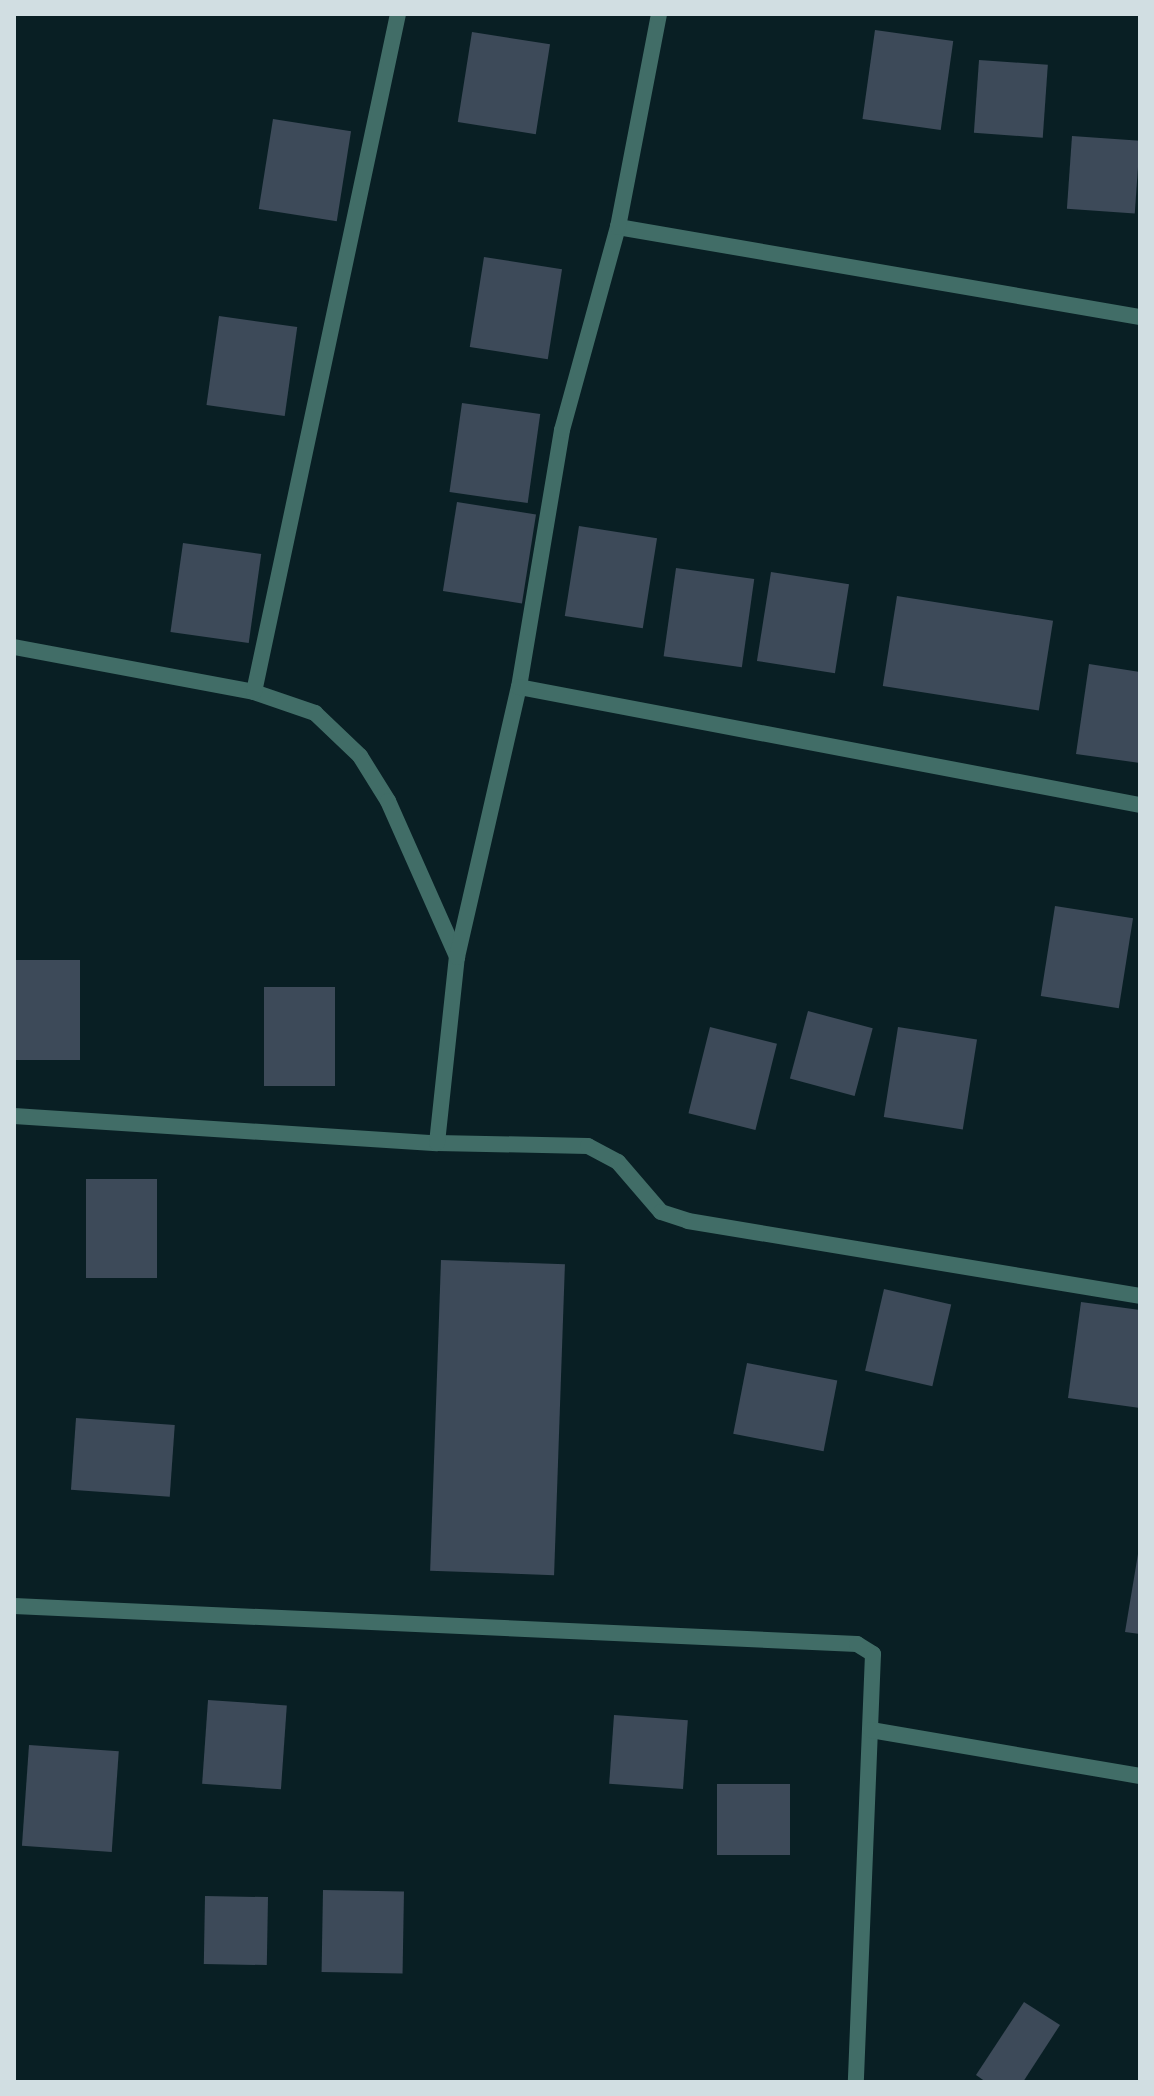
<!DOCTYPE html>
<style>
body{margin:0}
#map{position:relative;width:1154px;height:2096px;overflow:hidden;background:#091f24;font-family:Montserrat,sans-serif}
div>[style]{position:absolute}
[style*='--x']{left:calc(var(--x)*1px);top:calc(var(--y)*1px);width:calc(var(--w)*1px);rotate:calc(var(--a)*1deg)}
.building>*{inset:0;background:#3d4a59;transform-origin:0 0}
.lane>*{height:16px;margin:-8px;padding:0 8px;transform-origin:8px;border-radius:8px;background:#416d67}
.street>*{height:16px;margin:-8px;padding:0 8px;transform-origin:8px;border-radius:8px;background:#416d67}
span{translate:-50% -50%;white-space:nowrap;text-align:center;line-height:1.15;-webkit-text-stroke:6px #02070a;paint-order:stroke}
.frame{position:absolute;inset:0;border:16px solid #d1dee2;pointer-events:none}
</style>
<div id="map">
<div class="building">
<div style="left:875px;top:30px;width:79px;height:90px;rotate:8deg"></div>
<div style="left:472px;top:32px;width:79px;height:91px;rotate:9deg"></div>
<div style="left:979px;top:60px;width:69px;height:73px;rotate:4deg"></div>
<div style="left:273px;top:119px;width:79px;height:91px;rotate:9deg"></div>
<div style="left:1072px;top:136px;width:68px;height:73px;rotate:4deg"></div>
<div style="left:484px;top:257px;width:79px;height:91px;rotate:9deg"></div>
<div style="left:219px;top:316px;width:79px;height:90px;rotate:8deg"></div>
<div style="left:462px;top:403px;width:79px;height:90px;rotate:8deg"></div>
<div style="left:457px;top:502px;width:80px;height:90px;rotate:9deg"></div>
<div style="left:579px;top:526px;width:79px;height:91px;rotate:9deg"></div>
<div style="left:183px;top:543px;width:79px;height:90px;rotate:8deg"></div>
<div style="left:676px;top:568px;width:79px;height:89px;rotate:8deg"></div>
<div style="left:771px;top:572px;width:79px;height:90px;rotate:9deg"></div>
<div style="left:897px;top:596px;width:158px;height:91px;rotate:9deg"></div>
<div style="clip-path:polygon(1089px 664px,1140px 672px,1140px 763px,1076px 754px)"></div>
<div style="left:1055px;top:906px;width:79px;height:91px;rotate:9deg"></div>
<div style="left:14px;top:960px;width:66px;height:100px"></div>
<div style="left:264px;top:987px;width:71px;height:99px"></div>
<div style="left:808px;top:1011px;width:67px;height:70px;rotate:15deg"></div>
<div style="left:710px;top:1027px;width:69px;height:89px;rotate:14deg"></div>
<div style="left:898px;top:1027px;width:80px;height:91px;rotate:9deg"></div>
<div style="left:86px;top:1179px;width:71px;height:99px"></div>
<div style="left:441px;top:1260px;width:124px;height:311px;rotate:2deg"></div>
<div style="left:884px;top:1289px;width:69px;height:84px;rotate:13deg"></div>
<div style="clip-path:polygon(1081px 1302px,1140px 1310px,1140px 1408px,1068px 1398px)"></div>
<div style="left:747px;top:1363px;width:92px;height:72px;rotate:11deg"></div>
<div style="left:76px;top:1418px;width:99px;height:72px;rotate:4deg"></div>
<div style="clip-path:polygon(1140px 1542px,1140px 1634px,1125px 1632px)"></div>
<div style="left:208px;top:1700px;width:79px;height:84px;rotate:4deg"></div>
<div style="left:614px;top:1715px;width:74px;height:69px;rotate:4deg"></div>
<div style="left:29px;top:1745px;width:90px;height:101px;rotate:4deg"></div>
<div style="left:717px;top:1784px;width:73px;height:71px"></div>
<div style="left:323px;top:1890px;width:81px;height:82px;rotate:1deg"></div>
<div style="left:205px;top:1896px;width:63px;height:68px;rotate:1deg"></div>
<div style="clip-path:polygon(1024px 2002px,1060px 2025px,1023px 2082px,986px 2082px,976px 2075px)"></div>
</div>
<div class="lane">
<div style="--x:14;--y:1116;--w:424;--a:3.7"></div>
<div style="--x:437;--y:1143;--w:151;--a:1.1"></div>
<div style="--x:588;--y:1146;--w:34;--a:28"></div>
<div style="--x:618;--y:1162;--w:66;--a:49.3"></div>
<div style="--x:661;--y:1212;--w:28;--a:18"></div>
<div style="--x:688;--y:1221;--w:458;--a:9.4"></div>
</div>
<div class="street">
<div style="--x:618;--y:227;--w:530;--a:9.78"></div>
<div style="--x:14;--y:647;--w:244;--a:10.6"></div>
<div style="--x:254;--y:692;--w:65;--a:19"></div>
<div style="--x:315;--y:713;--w:62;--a:43.7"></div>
<div style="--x:360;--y:756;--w:53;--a:58.1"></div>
<div style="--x:388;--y:801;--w:171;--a:66.1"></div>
<div style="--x:519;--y:687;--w:261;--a:-80.5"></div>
<div style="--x:562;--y:430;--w:211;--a:-74.6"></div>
<div style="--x:618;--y:227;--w:217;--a:-79.1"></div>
<div style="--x:254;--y:692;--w:693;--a:-78.01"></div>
<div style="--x:437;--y:1143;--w:187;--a:-83.9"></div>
<div style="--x:457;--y:957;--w:277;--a:-77.1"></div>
<div style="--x:519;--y:687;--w:632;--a:10.76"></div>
<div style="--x:14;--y:1606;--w:844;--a:2.58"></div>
<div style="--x:857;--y:1644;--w:19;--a:32"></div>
<div style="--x:873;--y:1654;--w:428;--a:92.3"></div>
<div style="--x:871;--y:1730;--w:273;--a:9.7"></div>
</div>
<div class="frame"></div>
</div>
